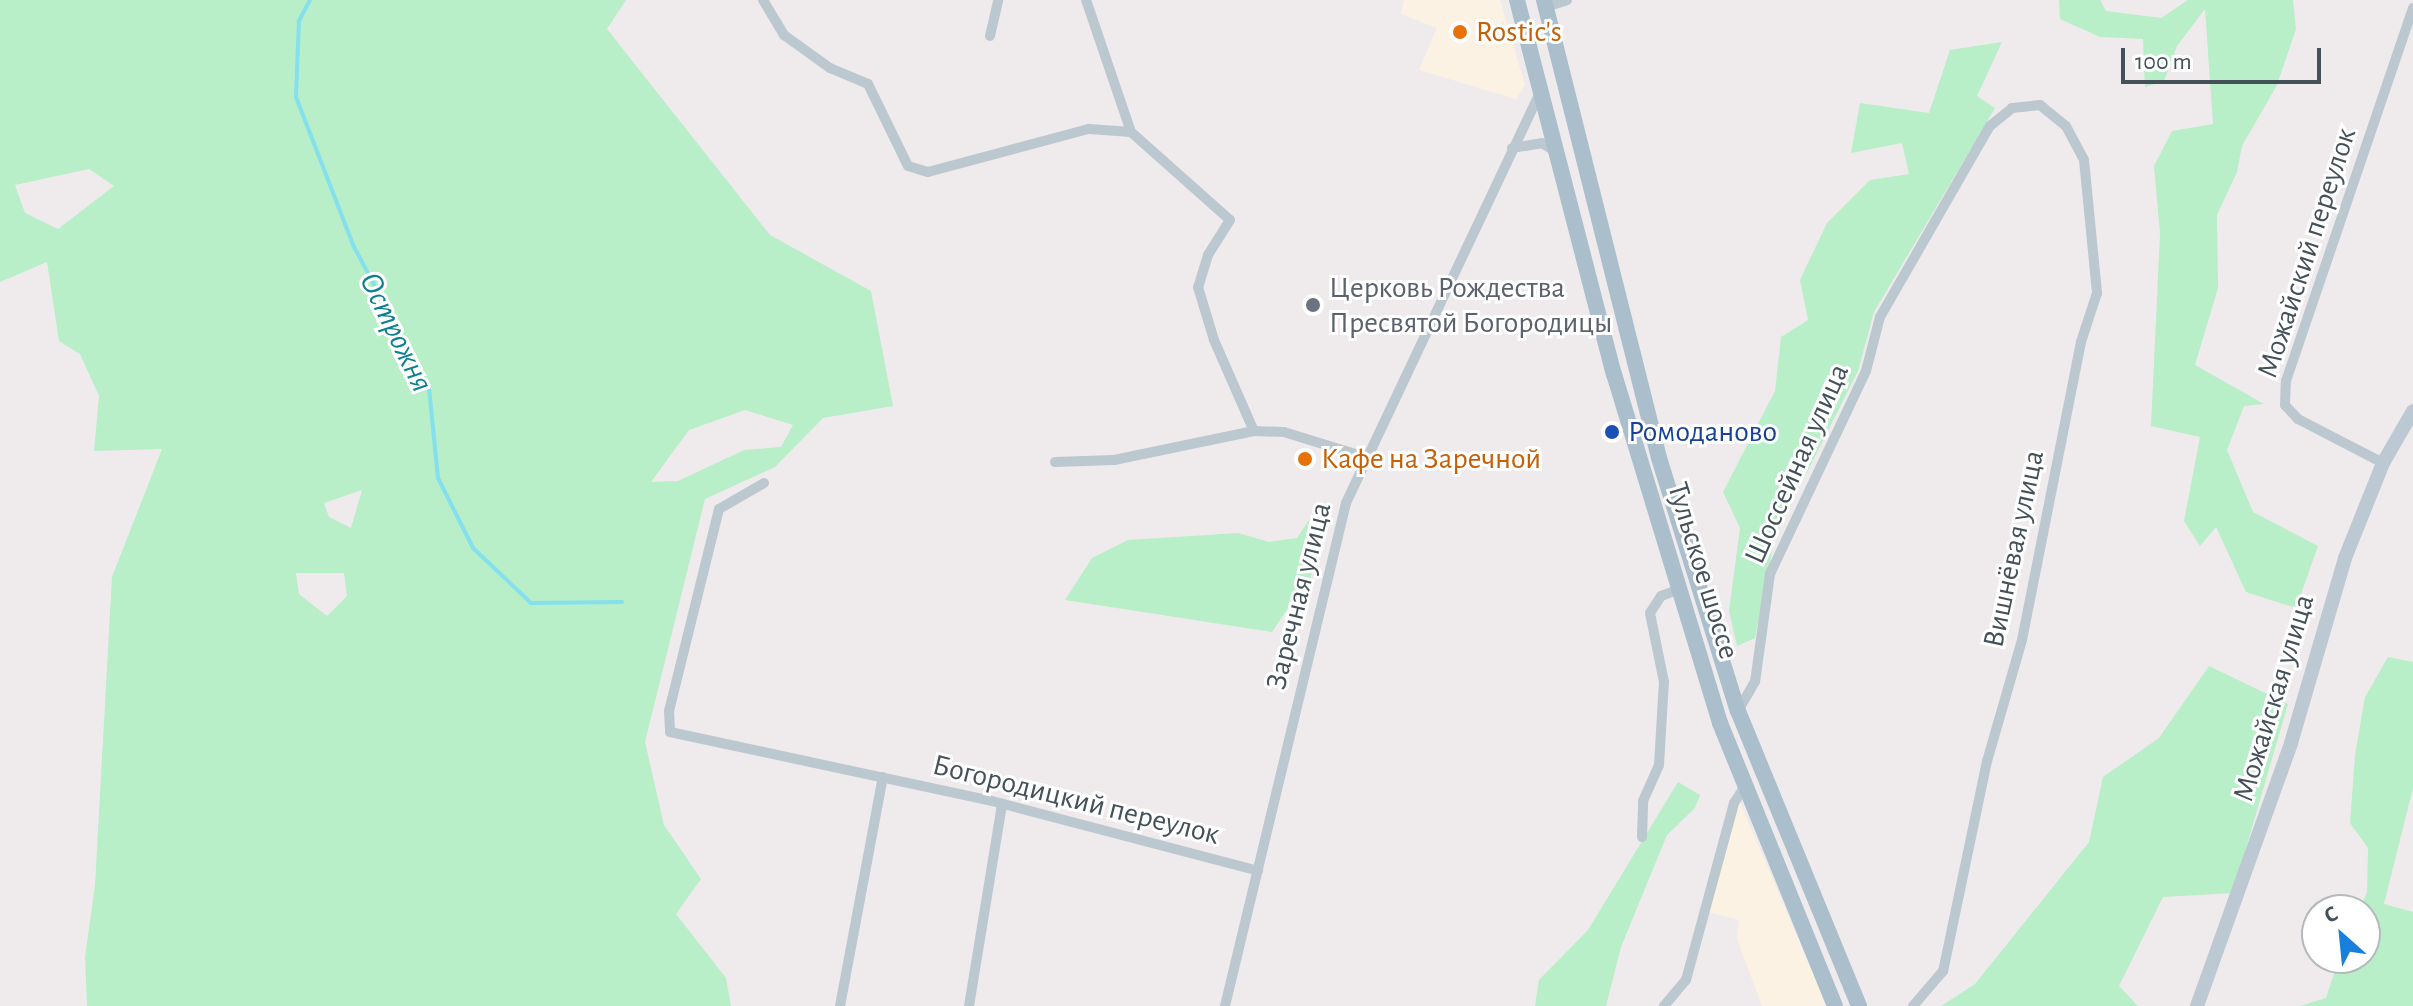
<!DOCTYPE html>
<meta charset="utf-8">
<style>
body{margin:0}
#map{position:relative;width:2413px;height:1006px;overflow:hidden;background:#efebec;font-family:"Alegreya Sans",sans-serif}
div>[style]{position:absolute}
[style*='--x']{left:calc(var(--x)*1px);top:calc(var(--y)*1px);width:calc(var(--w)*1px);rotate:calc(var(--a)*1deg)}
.commercial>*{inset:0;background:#fbf2e3}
.green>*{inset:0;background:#b8eec8}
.stream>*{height:4px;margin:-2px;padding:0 2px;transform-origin:2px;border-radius:2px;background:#84e0ec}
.street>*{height:10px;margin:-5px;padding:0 5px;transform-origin:5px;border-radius:5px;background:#bcc8cf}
.secondary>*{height:14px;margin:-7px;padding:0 7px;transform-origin:7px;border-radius:7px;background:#bcc9d3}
.primary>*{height:16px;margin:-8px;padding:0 8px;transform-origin:8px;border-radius:8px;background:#abbecc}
.dots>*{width:22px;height:22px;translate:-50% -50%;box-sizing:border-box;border:4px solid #fff;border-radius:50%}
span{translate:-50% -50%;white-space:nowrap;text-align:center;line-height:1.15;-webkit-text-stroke:6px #fff;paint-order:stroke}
.food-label{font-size:30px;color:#c56008}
.left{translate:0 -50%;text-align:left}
.street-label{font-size:30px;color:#445159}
.worship-label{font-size:30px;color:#5b616d}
.transit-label{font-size:30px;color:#164399}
.water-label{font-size:32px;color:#0c808f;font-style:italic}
.north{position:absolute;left:2301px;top:894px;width:80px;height:80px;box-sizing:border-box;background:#fff;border:2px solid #b4b9bd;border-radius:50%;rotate:333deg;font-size:22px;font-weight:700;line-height:32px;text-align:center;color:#445159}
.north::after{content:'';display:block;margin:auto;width:28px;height:36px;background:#1780dd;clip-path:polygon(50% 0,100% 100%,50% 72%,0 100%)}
.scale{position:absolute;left:2121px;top:48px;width:200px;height:36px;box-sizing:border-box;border:4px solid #445159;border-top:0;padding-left:10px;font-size:24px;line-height:28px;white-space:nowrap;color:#445159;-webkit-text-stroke:6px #fff;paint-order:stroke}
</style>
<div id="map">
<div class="commercial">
<div style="clip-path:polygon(1404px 0,1500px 0,1525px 85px,1516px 99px,1419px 70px,1437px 28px,1401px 14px)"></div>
<div style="clip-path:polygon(1739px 800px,1827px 1006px,1762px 1006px,1737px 939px,1739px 920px,1708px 912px)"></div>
</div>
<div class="green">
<div style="clip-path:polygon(evenodd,0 0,626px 0,607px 29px,770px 235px,871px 291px,893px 406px,823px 418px,775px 467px,705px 499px,645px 742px,664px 825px,701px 879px,676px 914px,726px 978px,731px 1006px,87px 1006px,85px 957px,95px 885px,112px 577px,162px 449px,94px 451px,99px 396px,80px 354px,59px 341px,47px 262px,0 282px,0 0,89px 169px,114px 186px,58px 229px,25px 213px,15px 185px,89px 169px,0 0,745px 410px,793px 425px,781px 447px,744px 450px,678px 481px,651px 482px,689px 430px,745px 410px,0 0,362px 490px,351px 528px,329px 517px,324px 503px,362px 490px,0 0,296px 573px,344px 573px,347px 596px,327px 616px,299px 594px,296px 573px)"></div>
<div style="clip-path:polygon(2059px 0,2100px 0,2106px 11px,2161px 18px,2188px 0,2293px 0,2296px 29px,2277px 85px,2242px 146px,2237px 172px,2217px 215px,2218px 288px,2195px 365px,2264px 404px,2244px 406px,2227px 450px,2253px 512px,2318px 546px,2296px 608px,2246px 592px,2216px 527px,2200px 546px,2184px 521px,2200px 437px,2151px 426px,2160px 234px,2154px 166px,2172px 131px,2213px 124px,2205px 9px,2177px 46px,2164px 81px,2145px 87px,2143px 39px,2100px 37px,2060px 19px)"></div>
<div style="clip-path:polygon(2002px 42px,1977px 96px,1995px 108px,1874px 312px,1858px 371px,1775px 536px,1755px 638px,1737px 646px,1729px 611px,1740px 528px,1723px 492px,1775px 391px,1781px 337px,1808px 320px,1800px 280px,1827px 223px,1870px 180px,1909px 174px,1902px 143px,1851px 153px,1860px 103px,1929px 113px,1950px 50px)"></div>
<div style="clip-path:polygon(1313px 514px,1322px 516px,1325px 523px,1304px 603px,1286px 611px,1272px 632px,1065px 600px,1092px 558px,1128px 540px,1238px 533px,1269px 542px,1297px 538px)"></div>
<div style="clip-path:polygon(2388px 657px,2413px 662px,2413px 788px,2384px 904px,2413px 912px,2413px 1006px,2300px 1006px,2326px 998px,2339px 958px,2365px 958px,2365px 910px,2359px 910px,2367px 893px,2368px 848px,2350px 823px,2355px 755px,2365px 697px)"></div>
<div style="clip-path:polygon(2209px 666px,2288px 704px,2233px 893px,2163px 897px,2119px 986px,2138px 1006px,1941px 1006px,1975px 984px,2089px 842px,2103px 777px,2159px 738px)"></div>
<div style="clip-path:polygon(1678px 782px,1700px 795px,1695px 808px,1667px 835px,1621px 947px,1606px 1006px,1535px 1006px,1539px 980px,1588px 930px)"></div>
</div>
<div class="stream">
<div style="--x:310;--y:0;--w:24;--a:118"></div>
<div style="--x:299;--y:21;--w:76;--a:92.3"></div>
<div style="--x:296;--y:97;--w:159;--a:68.9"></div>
<div style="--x:353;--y:245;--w:162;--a:62"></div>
<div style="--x:429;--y:388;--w:90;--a:84.3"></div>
<div style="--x:438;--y:478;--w:78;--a:63.4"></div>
<div style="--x:473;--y:548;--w:80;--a:43.5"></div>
<div style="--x:531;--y:603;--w:91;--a:-0.6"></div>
</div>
<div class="street">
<div style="--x:763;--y:0;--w:41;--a:59"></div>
<div style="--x:784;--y:35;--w:57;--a:35.7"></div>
<div style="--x:830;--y:68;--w:41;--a:22.8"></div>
<div style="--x:868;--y:84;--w:91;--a:64"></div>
<div style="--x:908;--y:166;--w:21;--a:17"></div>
<div style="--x:928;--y:172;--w:167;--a:-15"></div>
<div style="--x:1089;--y:129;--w:42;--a:4.1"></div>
<div style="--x:1131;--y:132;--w:139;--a:-108.8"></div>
<div style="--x:1546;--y:7;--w:22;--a:-18"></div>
<div style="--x:990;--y:36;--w:37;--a:-77"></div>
<div style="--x:1131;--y:132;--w:132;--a:41.6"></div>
<div style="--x:1230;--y:220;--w:41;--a:122.2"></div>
<div style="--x:1208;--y:255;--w:34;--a:107"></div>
<div style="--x:1198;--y:287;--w:55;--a:73.2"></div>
<div style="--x:1214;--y:340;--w:99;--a:66.3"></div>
<div style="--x:1512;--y:148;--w:30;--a:-9"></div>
<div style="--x:1542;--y:143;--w:15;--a:32"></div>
<div style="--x:1055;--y:462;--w:59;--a:-1.9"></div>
<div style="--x:1114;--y:460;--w:143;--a:-11.7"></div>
<div style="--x:1254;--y:431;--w:30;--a:2"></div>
<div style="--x:1284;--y:432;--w:85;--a:17.2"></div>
<div style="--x:2383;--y:463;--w:96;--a:-152.6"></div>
<div style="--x:2298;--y:419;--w:19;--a:-133"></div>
<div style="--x:2285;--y:405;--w:24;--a:-88"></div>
<div style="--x:2286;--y:381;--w:394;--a:-71.2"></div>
<div style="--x:764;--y:483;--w:52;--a:150"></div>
<div style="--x:719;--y:509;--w:208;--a:103.9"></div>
<div style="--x:669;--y:711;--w:21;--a:87"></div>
<div style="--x:670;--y:732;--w:329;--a:12.1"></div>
<div style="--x:992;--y:801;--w:275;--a:14.7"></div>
<div style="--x:1738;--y:711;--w:34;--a:-60"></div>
<div style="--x:1755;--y:682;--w:109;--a:-82.1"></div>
<div style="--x:1770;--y:574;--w:225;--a:-64.7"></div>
<div style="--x:1866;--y:371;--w:56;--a:-75.5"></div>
<div style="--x:1880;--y:317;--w:220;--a:-60.1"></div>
<div style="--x:1990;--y:126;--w:28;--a:-39"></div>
<div style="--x:2012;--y:108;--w:28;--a:-6"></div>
<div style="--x:2040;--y:105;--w:33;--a:39"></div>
<div style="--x:2066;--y:126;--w:38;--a:62"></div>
<div style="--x:2084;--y:160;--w:134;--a:84.4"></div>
<div style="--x:2097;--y:293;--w:52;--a:108.1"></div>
<div style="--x:2081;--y:342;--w:304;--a:101.2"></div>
<div style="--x:2022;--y:640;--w:126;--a:106.1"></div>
<div style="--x:1987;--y:761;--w:215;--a:101.8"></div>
<div style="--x:1943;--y:971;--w:46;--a:130.6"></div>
<div style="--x:1642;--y:837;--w:36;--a:-88"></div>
<div style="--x:1643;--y:801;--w:39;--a:-66"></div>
<div style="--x:1659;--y:765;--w:83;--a:-86.6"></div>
<div style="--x:1664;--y:682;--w:70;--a:-101.5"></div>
<div style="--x:1650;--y:613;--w:20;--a:-57"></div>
<div style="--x:1661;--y:596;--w:20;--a:-20"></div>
<div style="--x:840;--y:1006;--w:233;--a:-79.4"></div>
<div style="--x:969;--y:1006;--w:205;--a:-80.7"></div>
<div style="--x:1225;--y:1006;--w:517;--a:-76.47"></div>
<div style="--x:1346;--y:503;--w:457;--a:-64.7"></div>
<div style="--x:1664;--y:1006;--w:34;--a:-50"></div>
<div style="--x:1686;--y:980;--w:183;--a:-74.8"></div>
<div style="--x:1734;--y:803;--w:20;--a:-57"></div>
</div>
<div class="secondary">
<div style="--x:2197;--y:1006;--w:279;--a:-70.3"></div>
<div style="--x:2291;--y:743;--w:193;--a:-73.7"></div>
<div style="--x:2345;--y:558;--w:102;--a:-68.2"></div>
<div style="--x:2383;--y:463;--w:60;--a:-60"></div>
</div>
<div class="primary">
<div style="--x:1517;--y:0;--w:386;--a:75.5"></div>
<div style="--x:1614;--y:374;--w:365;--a:73.1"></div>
<div style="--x:1720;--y:723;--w:305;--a:67.9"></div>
<div style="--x:1544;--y:0;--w:472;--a:75.9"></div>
<div style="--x:1659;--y:458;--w:265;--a:72.7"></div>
<div style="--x:1738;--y:711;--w:319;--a:67.7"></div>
</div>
<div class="dots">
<div style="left:1460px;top:32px;background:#e8710a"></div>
<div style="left:1313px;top:305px;background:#6b7280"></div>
<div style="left:1612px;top:432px;background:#1a4fb4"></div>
<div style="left:1305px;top:459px;background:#e8710a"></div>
</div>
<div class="food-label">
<span class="left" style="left:1476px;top:32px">Rostic's</span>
<span class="left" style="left:1321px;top:459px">Кафе на Заречной</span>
</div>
<div class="street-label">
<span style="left:2307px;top:253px;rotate:-72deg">Можайский переулок</span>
<span style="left:1797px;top:464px;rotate:-66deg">Шоссейная улица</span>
<span style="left:2014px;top:549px;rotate:-78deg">Вишнёвая улица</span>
<span style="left:1703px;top:571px;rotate:73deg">Тульское шоссе</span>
<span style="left:1299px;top:596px;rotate:-76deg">Заречная улица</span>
<span style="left:2274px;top:698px;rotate:-73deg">Можайская улица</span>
<span style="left:1076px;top:800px;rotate:14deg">Богородицкий переулок</span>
</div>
<div class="worship-label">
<span class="left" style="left:1329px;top:305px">Церковь Рождества<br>Пресвятой Богородицы</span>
</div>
<div class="transit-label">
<span class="left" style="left:1628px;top:432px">Ромоданово</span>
</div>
<div class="water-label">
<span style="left:396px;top:332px;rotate:64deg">Острожня</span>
</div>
<div class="north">С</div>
<div class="scale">100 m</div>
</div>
